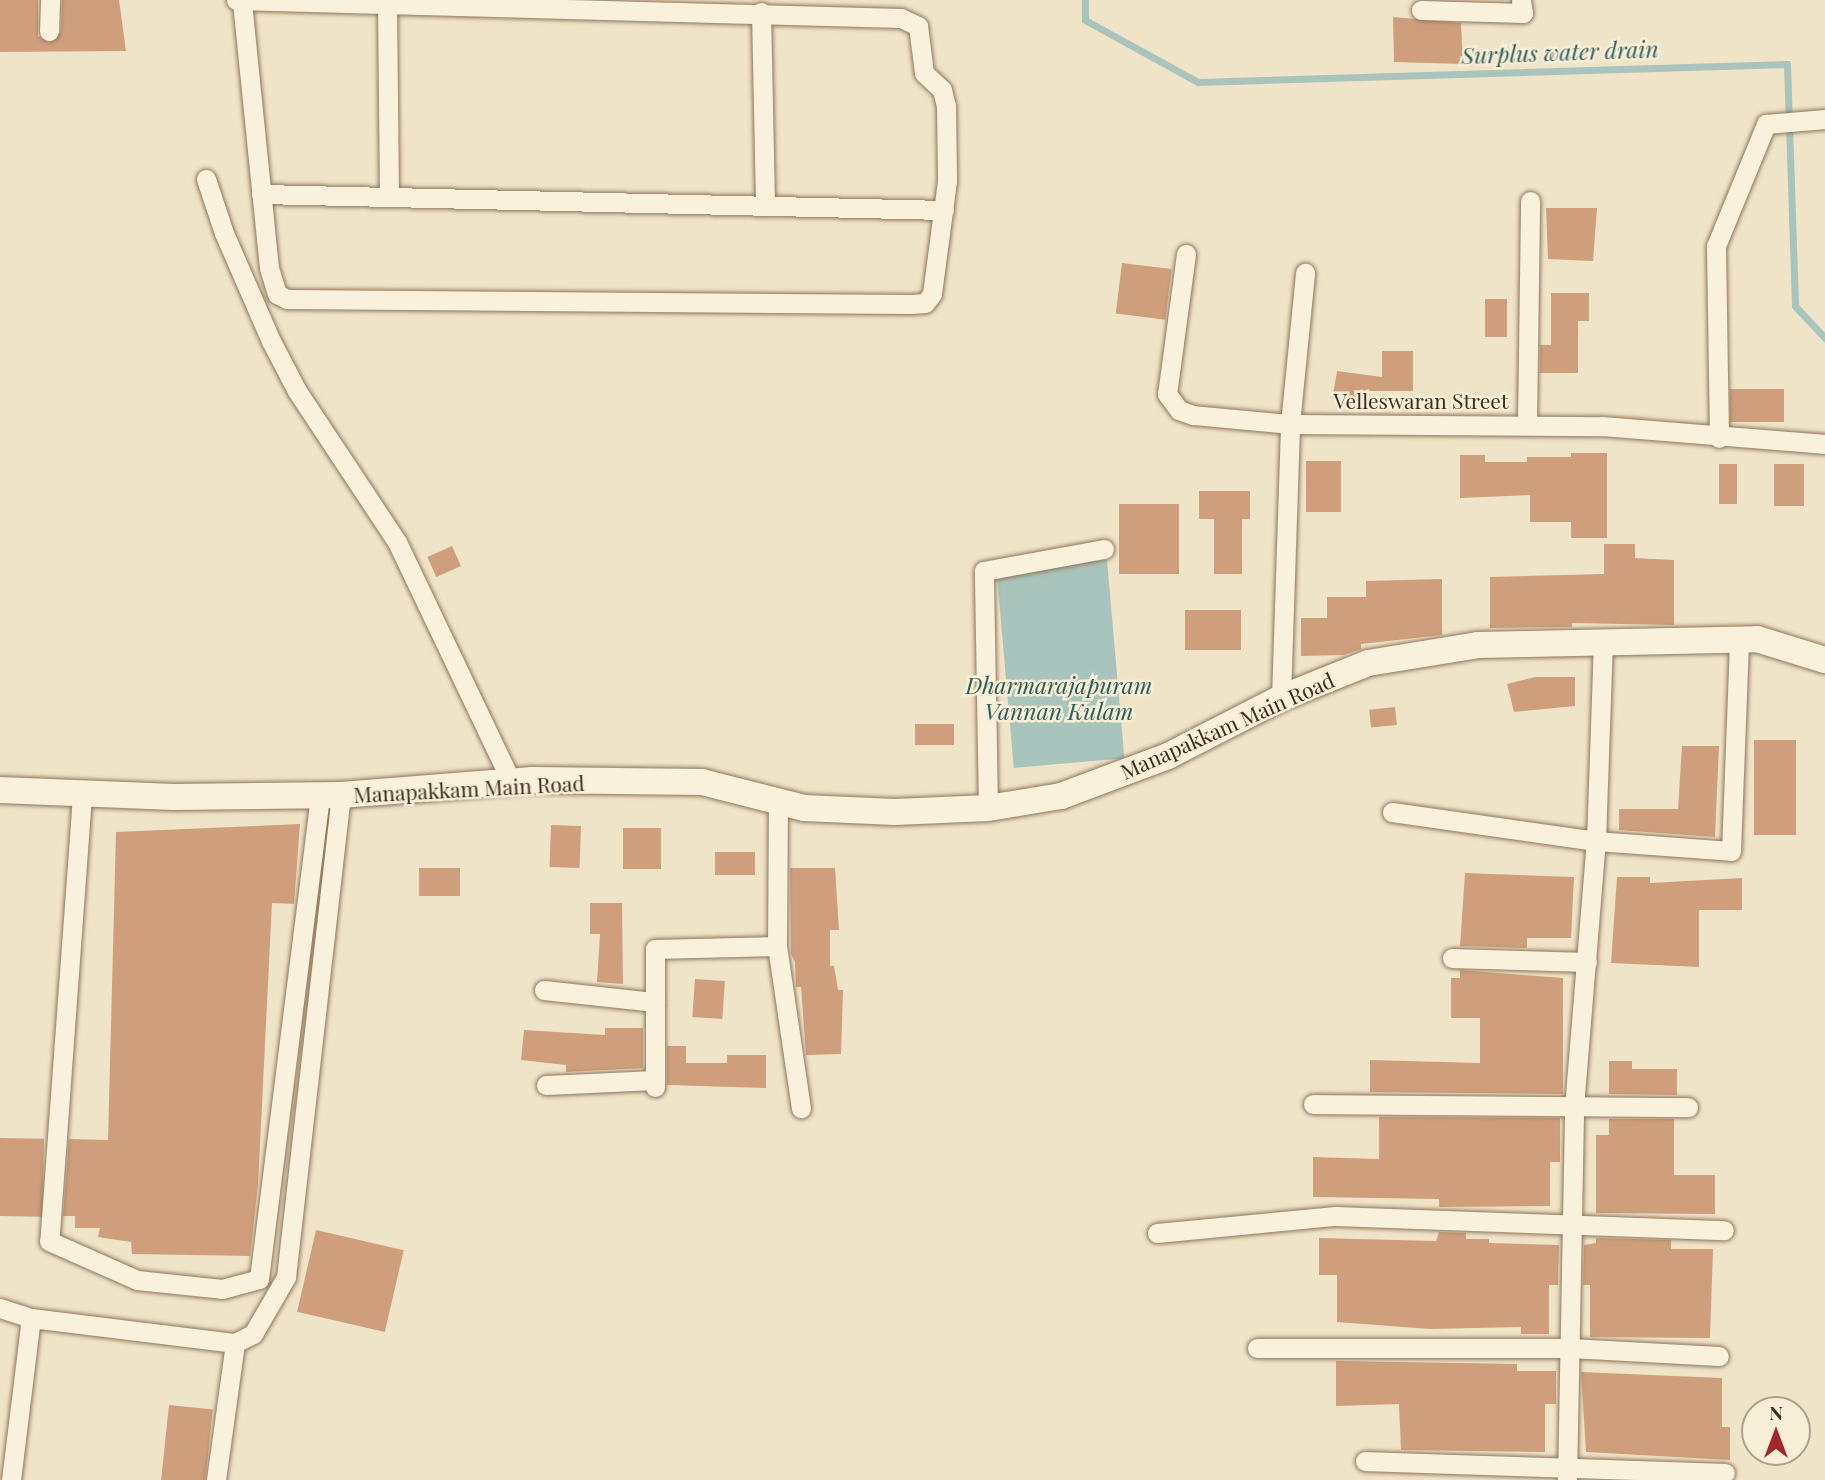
<!DOCTYPE html>
<style>
body{margin:0}
#map{position:relative;width:1825px;height:1480px;overflow:hidden;background:#f0e4c8;font-family:"Playfair Display",serif}
div>[style]{position:absolute}
[style*='--x']{left:calc(var(--x)*1px);top:calc(var(--y)*1px);width:calc(var(--w)*1px);rotate:calc(var(--a)*1deg)}
.water>*{inset:0;background:#a9c4bc;transform-origin:0 0}
.stream>*{height:7px;margin:-3.5px;padding:0 3.5px;transform-origin:3.5px;border-radius:3.5px;background:#a9c4bc}
.building>*{inset:0;background:#cf9f7d;transform-origin:0 0}
.roads{filter:drop-shadow(0 0 2px #8d765c) drop-shadow(0 0 2px #8d765c)}
.minor>*{height:19px;margin:-9.5px;padding:0 9.5px;transform-origin:9.5px;border-radius:9.5px;background:#faf1dc}
.secondary>*{height:26px;margin:-13px;padding:0 13px;transform-origin:13px;border-radius:13px;background:#faf1dc}
span{translate:-50% -50%;white-space:nowrap;text-align:center;line-height:1.15;-webkit-text-stroke:5px #f7eed8;paint-order:stroke}
.street-label{font-size:21px;color:#3d2e20}
.water-label{font-size:23px;color:#2f5d5a;font-style:italic}
.north{position:absolute;left:1741px;top:1396px;width:70px;height:70px;box-sizing:border-box;background:#f7eed8;border:2px solid #ada18e;border-radius:50%;rotate:0deg;font-size:19px;font-weight:700;line-height:28px;text-align:center;color:#3d2e20}
.north::after{content:'';display:block;margin:auto;width:24px;height:32px;background:#9e2a2b;clip-path:polygon(50% 0,100% 100%,50% 72%,0 100%)}
</style>
<div id="map">
<div class="water">
<div style="left:1107px;top:560px;width:199px;height:111px;rotate:85deg"></div>
</div>
<div class="stream">
<div style="--x:1085;--y:0;--w:20;--a:90"></div>
<div style="--x:1085;--y:20;--w:129;--a:28.8"></div>
<div style="--x:1198;--y:82;--w:589;--a:-1.75"></div>
<div style="--x:1787;--y:64;--w:242;--a:88.1"></div>
<div style="--x:1795;--y:306;--w:44;--a:46.8"></div>
</div>
<div class="building">
<div style="clip-path:polygon(0 0,38px 0,38px 36px,49px 43px,61px 32px,62px 0,119px 0,126px 51px,0 52px)"></div>
<div style="clip-path:polygon(1393px 17px,1461px 23px,1463px 64px,1394px 62px)"></div>
<div style="clip-path:polygon(1546px 208px,1597px 208px,1593px 261px,1548px 259px)"></div>
<div style="left:1122px;top:263px;width:50px;height:51px;rotate:7deg"></div>
<div style="clip-path:polygon(1551px 293px,1589px 293px,1589px 321px,1578px 321px,1578px 373px,1540px 373px,1540px 345px,1551px 345px)"></div>
<div style="left:1485px;top:299px;width:22px;height:38px"></div>
<div style="clip-path:polygon(1382px 351px,1413px 351px,1413px 391px,1360px 391px,1359px 399px,1333px 395px,1337px 371px,1382px 377px)"></div>
<div style="left:1730px;top:389px;width:54px;height:33px"></div>
<div style="clip-path:polygon(1571px 453px,1607px 453px,1607px 538px,1571px 538px,1571px 522px,1530px 522px,1530px 495px,1460px 498px,1460px 455px,1485px 455px,1485px 462px,1527px 462px,1527px 457px,1571px 457px)"></div>
<div style="left:1306px;top:461px;width:35px;height:51px"></div>
<div style="left:1719px;top:464px;width:18px;height:40px"></div>
<div style="left:1774px;top:464px;width:30px;height:42px"></div>
<div style="clip-path:polygon(1199px 491px,1250px 491px,1250px 519px,1242px 519px,1242px 574px,1214px 574px,1214px 519px,1199px 519px)"></div>
<div style="left:1119px;top:504px;width:60px;height:70px"></div>
<div style="clip-path:polygon(1604px 544px,1635px 544px,1635px 558px,1674px 560px,1674px 625px,1572px 623px,1572px 627px,1490px 628px,1490px 577px,1604px 574px)"></div>
<div style="left:452px;top:546px;width:22px;height:27px;rotate:66deg"></div>
<div style="clip-path:polygon(1442px 579px,1442px 635px,1361px 644px,1361px 649px,1344px 655px,1301px 656px,1301px 618px,1327px 618px,1327px 597px,1366px 597px,1366px 581px)"></div>
<div style="left:1185px;top:610px;width:56px;height:40px"></div>
<div style="clip-path:polygon(1535px 677px,1575px 677px,1575px 706px,1514px 712px,1507px 684px)"></div>
<div style="left:1395px;top:707px;width:18px;height:26px;rotate:84deg"></div>
<div style="left:915px;top:724px;width:39px;height:21px"></div>
<div style="left:1754px;top:740px;width:42px;height:95px"></div>
<div style="clip-path:polygon(1682px 746px,1719px 746px,1715px 837px,1619px 830px,1619px 809px,1678px 809px)"></div>
<div style="clip-path:polygon(300px 824px,294px 904px,272px 903px,258px 1185px,250px 1256px,132px 1254px,131px 1242px,98px 1237px,100px 1228px,75px 1228px,75px 1216px,63px 1216px,69px 1139px,108px 1140px,116px 832px)"></div>
<div style="left:551px;top:825px;width:30px;height:42px;rotate:2deg"></div>
<div style="left:623px;top:828px;width:38px;height:41px"></div>
<div style="left:715px;top:852px;width:40px;height:23px"></div>
<div style="left:419px;top:868px;width:41px;height:28px"></div>
<div style="clip-path:polygon(790px 868px,835px 868px,839px 930px,830px 930px,830px 966px,834px 966px,838px 990px,843px 990px,841px 1054px,806px 1055px,801px 987px,796px 987px,795px 962px,791px 954px)"></div>
<div style="clip-path:polygon(1465px 873px,1574px 877px,1571px 938px,1527px 938px,1527px 948px,1460px 946px)"></div>
<div style="clip-path:polygon(1617px 877px,1650px 877px,1650px 883px,1742px 878px,1742px 910px,1699px 910px,1699px 967px,1611px 963px)"></div>
<div style="clip-path:polygon(590px 903px,622px 903px,623px 984px,597px 982px,600px 934px,590px 934px)"></div>
<div style="clip-path:polygon(1460px 970px,1563px 978px,1563px 1094px,1370px 1092px,1370px 1060px,1480px 1063px,1480px 1018px,1451px 1018px,1451px 978px,1460px 978px)"></div>
<div style="left:695px;top:979px;width:30px;height:38px;rotate:4deg"></div>
<div style="clip-path:polygon(605px 1028px,643px 1028px,643px 1068px,566px 1072px,566px 1065px,521px 1060px,524px 1030px,605px 1035px)"></div>
<div style="clip-path:polygon(667px 1046px,686px 1046px,686px 1063px,727px 1063px,727px 1055px,766px 1055px,766px 1088px,667px 1085px)"></div>
<div style="clip-path:polygon(1609px 1061px,1632px 1061px,1632px 1069px,1677px 1069px,1677px 1095px,1609px 1094px)"></div>
<div style="clip-path:polygon(1379px 1117px,1560px 1118px,1560px 1162px,1550px 1162px,1550px 1206px,1439px 1207px,1439px 1199px,1313px 1197px,1313px 1157px,1379px 1159px)"></div>
<div style="clip-path:polygon(1609px 1119px,1674px 1119px,1674px 1175px,1715px 1175px,1715px 1214px,1596px 1213px,1596px 1135px,1609px 1135px)"></div>
<div style="left:0;top:1138px;width:44px;height:78px;rotate:1deg"></div>
<div style="left:316px;top:1230px;width:90px;height:84px;rotate:13deg"></div>
<div style="clip-path:polygon(1439px 1232px,1466px 1233px,1466px 1239px,1489px 1239px,1489px 1243px,1559px 1245px,1558px 1285px,1549px 1285px,1549px 1334px,1521px 1334px,1521px 1327px,1430px 1329px,1337px 1322px,1337px 1275px,1319px 1275px,1319px 1238px,1436px 1241px)"></div>
<div style="clip-path:polygon(1596px 1238px,1671px 1240px,1671px 1249px,1713px 1249px,1710px 1338px,1590px 1337px,1590px 1285px,1583px 1285px,1584px 1245px,1596px 1243px)"></div>
<div style="clip-path:polygon(1336px 1361px,1517px 1364px,1517px 1371px,1556px 1371px,1556px 1404px,1545px 1404px,1545px 1452px,1401px 1450px,1399px 1404px,1336px 1406px)"></div>
<div style="clip-path:polygon(1581px 1372px,1722px 1378px,1722px 1427px,1730px 1427px,1730px 1460px,1586px 1452px)"></div>
<div style="left:169px;top:1405px;width:44px;height:76px;rotate:6deg"></div>
</div>
<div class="roads">
<div class="minor">
<div style="--x:236;--y:0;--w:665;--a:1.55"></div>
<div style="--x:901;--y:18;--w:19;--a:25"></div>
<div style="--x:918;--y:26;--w:47;--a:82.7"></div>
<div style="--x:924;--y:73;--w:25;--a:43"></div>
<div style="--x:942;--y:90;--w:16;--a:76"></div>
<div style="--x:946;--y:106;--w:75;--a:89.2"></div>
<div style="--x:947;--y:181;--w:114;--a:97.6"></div>
<div style="--x:932;--y:294;--w:11;--a:128"></div>
<div style="--x:925;--y:303;--w:14;--a:176"></div>
<div style="--x:911;--y:304;--w:624;--a:-179.54"></div>
<div style="--x:287;--y:299;--w:11;--a:-153"></div>
<div style="--x:277;--y:294;--w:27;--a:-107"></div>
<div style="--x:269;--y:268;--w:269;--a:-95.8"></div>
<div style="--x:387;--y:4;--w:193;--a:89.4"></div>
<div style="--x:1421;--y:10;--w:102;--a:1.7"></div>
<div style="--x:1523;--y:13;--w:13;--a:-99"></div>
<div style="--x:761;--y:12;--w:194;--a:88.8"></div>
<div style="--x:49;--y:31;--w:31;--a:-88"></div>
<div style="--x:206;--y:179;--w:57;--a:71.6"></div>
<div style="--x:224;--y:233;--w:118;--a:66.5"></div>
<div style="--x:271;--y:341;--w:56;--a:62.5"></div>
<div style="--x:297;--y:391;--w:181;--a:56.5"></div>
<div style="--x:397;--y:542;--w:265;--a:64.5"></div>
<div style="--x:261;--y:194;--w:683;--a:1.34"></div>
<div style="--x:1186;--y:254;--w:141;--a:97.7"></div>
<div style="--x:1167;--y:394;--w:20;--a:53"></div>
<div style="--x:1179;--y:410;--w:15;--a:20"></div>
<div style="--x:1193;--y:415;--w:97;--a:5.3"></div>
<div style="--x:1290;--y:424;--w:152;--a:-84.3"></div>
<div style="--x:1527;--y:423;--w:222;--a:-89.2"></div>
<div style="--x:1719;--y:438;--w:192;--a:-90.9"></div>
<div style="--x:1716;--y:246;--w:132;--a:-67.7"></div>
<div style="--x:1766;--y:124;--w:59;--a:-4.8"></div>
<div style="--x:1281;--y:698;--w:274;--a:-88.1"></div>
<div style="--x:1290;--y:424;--w:312;--a:0.4"></div>
<div style="--x:1602;--y:426;--w:224;--a:4.6"></div>
<div style="--x:82;--y:796;--w:446;--a:94.2"></div>
<div style="--x:49;--y:1241;--w:96;--a:23.9"></div>
<div style="--x:137;--y:1280;--w:85;--a:6"></div>
<div style="--x:222;--y:1289;--w:38;--a:-15"></div>
<div style="--x:259;--y:1279;--w:488;--a:-82.8"></div>
<div style="--x:778;--y:801;--w:145;--a:90.4"></div>
<div style="--x:777;--y:946;--w:164;--a:81.6"></div>
<div style="--x:988;--y:808;--w:237;--a:-91"></div>
<div style="--x:984;--y:571;--w:122;--a:-10.4"></div>
<div style="--x:1392;--y:812;--w:206;--a:8.1"></div>
<div style="--x:1596;--y:841;--w:135;--a:4.2"></div>
<div style="--x:1731;--y:851;--w:212;--a:-87.8"></div>
<div style="--x:1452;--y:958;--w:135;--a:1.7"></div>
<div style="--x:544;--y:990;--w:112;--a:6.2"></div>
<div style="--x:546;--y:1085;--w:109;--a:-2.6"></div>
<div style="--x:655;--y:1087;--w:138;--a:-90"></div>
<div style="--x:655;--y:949;--w:122;--a:-1.4"></div>
<div style="--x:1313;--y:1104;--w:375;--a:0.5"></div>
<div style="--x:1157;--y:1233;--w:179;--a:-5.5"></div>
<div style="--x:1335;--y:1216;--w:389;--a:2.1"></div>
<div style="--x:0;--y:1308;--w:33;--a:18"></div>
<div style="--x:31;--y:1318;--w:206;--a:7"></div>
<div style="--x:235;--y:1343;--w:20;--a:-27"></div>
<div style="--x:253;--y:1334;--w:66;--a:-59.9"></div>
<div style="--x:286;--y:1277;--w:485;--a:-83.5"></div>
<div style="--x:1257;--y:1348;--w:313;--a:0"></div>
<div style="--x:1570;--y:1348;--w:149;--a:3.1"></div>
<div style="--x:1365;--y:1461;--w:360;--a:1.9"></div>
<div style="--x:11;--y:1480;--w:163;--a:-83"></div>
<div style="--x:216;--y:1480;--w:138;--a:-82.1"></div>
<div style="--x:1567;--y:1480;--w:373;--a:-88.9"></div>
<div style="--x:1574;--y:1107;--w:267;--a:-85.3"></div>
<div style="--x:1596;--y:841;--w:199;--a:-88"></div>
</div>
<div class="secondary">
<div style="--x:0;--y:790;--w:174;--a:2.3"></div>
<div style="--x:174;--y:797;--w:167;--a:-0.7"></div>
<div style="--x:341;--y:795;--w:192;--a:-4.5"></div>
<div style="--x:532;--y:780;--w:170;--a:0.7"></div>
<div style="--x:702;--y:782;--w:105;--a:14.3"></div>
<div style="--x:804;--y:808;--w:91;--a:2.5"></div>
<div style="--x:895;--y:812;--w:93;--a:-2.5"></div>
<div style="--x:988;--y:808;--w:74;--a:-9.3"></div>
<div style="--x:1061;--y:796;--w:114;--a:-20.5"></div>
<div style="--x:1168;--y:756;--w:127;--a:-27.2"></div>
<div style="--x:1281;--y:698;--w:94;--a:-21.9"></div>
<div style="--x:1368;--y:663;--w:111;--a:-9.3"></div>
<div style="--x:1478;--y:645;--w:279;--a:-1.2"></div>
<div style="--x:1757;--y:639;--w:71;--a:17.2"></div>
</div>
</div>
<div class="street-label">
<span style="left:1421px;top:400px">Velleswaran Street</span>
<span style="left:1227px;top:725px;rotate:-24deg">Manapakkam Main Road</span>
<span style="left:469px;top:788px;rotate:-3deg">Manapakkam Main Road</span>
</div>
<div class="water-label">
<span style="left:1560px;top:52px;rotate:-2deg">Surplus water drain</span>
<span style="left:1059px;top:698px">Dharmarajapuram<br>Vannan Kulam</span>
</div>
<div class="north">N</div>
</div>
